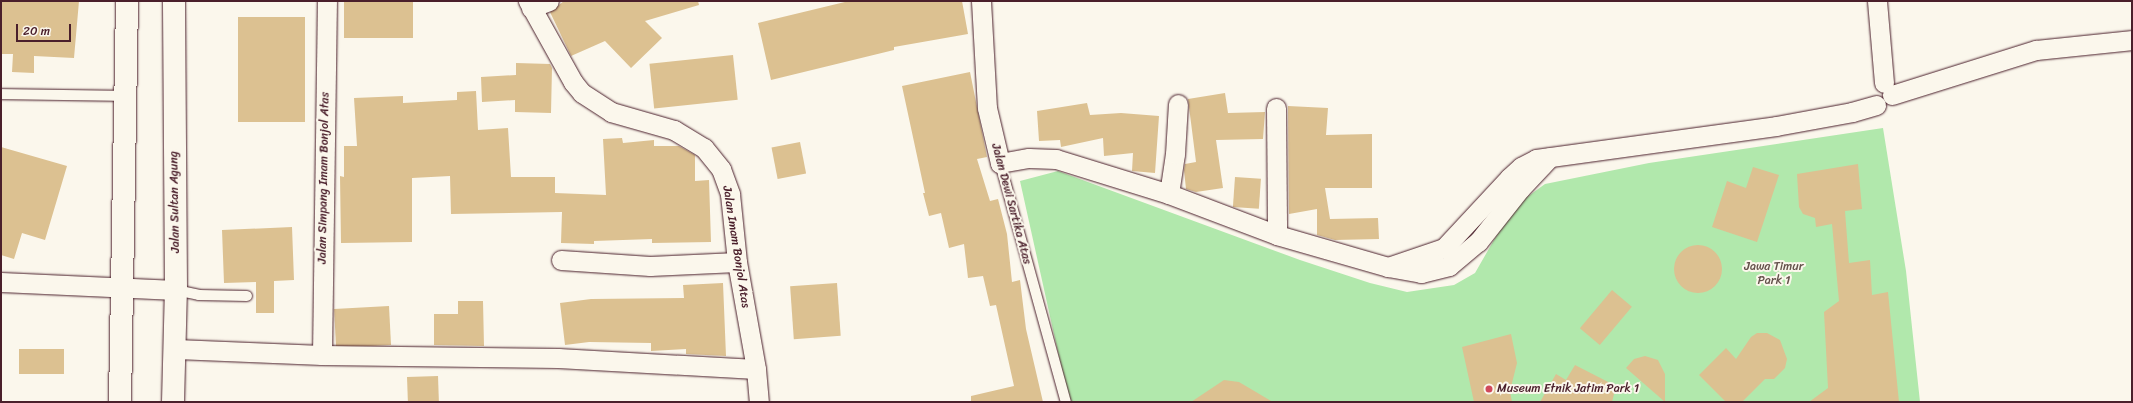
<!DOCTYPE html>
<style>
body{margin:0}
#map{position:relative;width:2133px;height:403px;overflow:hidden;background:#fbf7ec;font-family:Sriracha,sans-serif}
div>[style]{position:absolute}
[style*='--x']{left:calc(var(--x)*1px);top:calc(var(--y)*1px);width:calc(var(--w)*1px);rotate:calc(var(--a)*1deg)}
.green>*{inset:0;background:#b1e8ac}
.building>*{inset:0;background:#dcc191;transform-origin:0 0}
.round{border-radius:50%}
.roads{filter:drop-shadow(0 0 1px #4a1f2b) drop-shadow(0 0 1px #4a1f2b)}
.lane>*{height:10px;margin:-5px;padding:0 5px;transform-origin:5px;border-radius:5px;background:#fbf7ec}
.street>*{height:19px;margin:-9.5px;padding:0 9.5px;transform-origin:9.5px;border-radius:9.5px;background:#fbf7ec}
.secondary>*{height:22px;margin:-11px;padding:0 11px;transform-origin:11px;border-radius:11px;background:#fbf7ec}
.dots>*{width:11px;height:11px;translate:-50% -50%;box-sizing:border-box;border:2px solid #fbf7ec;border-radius:50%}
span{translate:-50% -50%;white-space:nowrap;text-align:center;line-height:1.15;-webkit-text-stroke:4px #fbf7ec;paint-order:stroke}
.street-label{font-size:12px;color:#4a1f2b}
.park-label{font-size:12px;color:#64514b}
.poi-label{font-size:12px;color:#4a1f2b}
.left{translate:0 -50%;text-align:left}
.frame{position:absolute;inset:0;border:2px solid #4a1f2b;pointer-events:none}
.scale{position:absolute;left:16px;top:24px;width:55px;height:18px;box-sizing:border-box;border:2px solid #4a1f2b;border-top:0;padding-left:5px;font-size:12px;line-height:14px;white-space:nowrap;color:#4a1f2b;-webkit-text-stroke:3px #fbf7ec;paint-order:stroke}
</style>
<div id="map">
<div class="green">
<div style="clip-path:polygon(1883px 128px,1906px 271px,1920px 402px,1072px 402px,1067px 393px,1020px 181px,1058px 171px,1300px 260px,1370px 283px,1407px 292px,1454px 285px,1475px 273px,1506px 219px,1519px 203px,1545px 184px,1649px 163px)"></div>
</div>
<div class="building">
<div style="clip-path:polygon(1px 1px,79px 1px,74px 58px,34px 56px,34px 73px,12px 72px,13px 54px,1px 54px)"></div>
<div style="left:344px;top:1px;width:69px;height:37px"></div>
<div style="clip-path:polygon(564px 1px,698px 1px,699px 5px,645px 21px,662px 38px,631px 68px,605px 41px,571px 56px,550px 12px)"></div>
<div style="clip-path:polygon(849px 1px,962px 1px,968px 34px,894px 47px,894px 50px,771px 80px,758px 23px)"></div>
<div style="left:238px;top:17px;width:67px;height:105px"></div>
<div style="left:733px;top:55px;width:45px;height:84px;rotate:84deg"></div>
<div style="clip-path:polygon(516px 63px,550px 64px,552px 68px,551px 113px,515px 112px,515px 100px,482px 102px,481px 77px,516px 75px)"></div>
<div style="clip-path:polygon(970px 72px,987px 157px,977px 159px,990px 201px,998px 199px,1007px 234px,1012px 282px,1020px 280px,1026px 329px,1043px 402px,971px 402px,971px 396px,1014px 386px,996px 305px,990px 306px,983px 276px,968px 278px,964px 244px,949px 248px,941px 213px,929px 216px,923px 193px,925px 193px,902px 86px)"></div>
<div style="clip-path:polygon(476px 91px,478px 130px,508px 128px,511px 177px,555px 177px,555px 193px,606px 195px,603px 139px,622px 138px,623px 143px,654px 140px,654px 146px,679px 146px,695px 155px,695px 181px,709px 180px,711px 242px,652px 243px,652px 239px,594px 241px,594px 244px,561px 243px,562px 212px,451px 214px,450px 176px,412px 178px,412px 242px,341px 243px,340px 176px,344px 177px,344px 146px,357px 146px,354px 98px,403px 96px,403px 103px,457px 100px,457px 92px)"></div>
<div style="clip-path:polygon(1225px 93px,1228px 113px,1265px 112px,1263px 139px,1216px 140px,1223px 188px,1196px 192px,1186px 189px,1184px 170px,1185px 164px,1196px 162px,1188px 99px)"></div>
<div style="clip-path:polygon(1087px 103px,1090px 115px,1121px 113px,1159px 116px,1155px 173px,1132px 171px,1133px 153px,1104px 156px,1103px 138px,1061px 147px,1060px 140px,1039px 141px,1037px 111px)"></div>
<div style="clip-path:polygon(1288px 106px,1328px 108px,1326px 135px,1372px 134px,1372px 188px,1325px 188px,1330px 219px,1378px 218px,1379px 239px,1335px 240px,1317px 235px,1317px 209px,1289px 214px)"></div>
<div style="left:800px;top:142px;width:32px;height:29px;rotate:79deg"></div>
<div style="clip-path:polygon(1px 147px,67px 166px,45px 240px,22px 233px,14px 259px,1px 255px)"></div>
<div style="clip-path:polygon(1858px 164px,1862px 209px,1845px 211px,1849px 263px,1870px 260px,1872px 295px,1888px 292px,1899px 402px,1809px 402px,1828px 388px,1824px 312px,1839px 301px,1832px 224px,1816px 227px,1815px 218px,1803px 214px,1799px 207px,1797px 174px)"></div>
<div style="clip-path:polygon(1753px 167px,1779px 175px,1757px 242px,1712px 227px,1727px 181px,1746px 188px)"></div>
<div style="left:1235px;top:177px;width:26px;height:30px;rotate:4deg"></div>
<div style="clip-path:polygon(292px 227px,294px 280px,274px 281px,274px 313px,256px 313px,256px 282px,224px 283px,222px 230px)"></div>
<div class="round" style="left:1674px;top:245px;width:48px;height:48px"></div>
<div style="clip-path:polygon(723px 283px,726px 356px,686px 354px,686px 349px,651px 351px,651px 343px,589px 342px,565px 345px,560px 303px,591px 299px,684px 298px,683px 285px)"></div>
<div style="left:837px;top:283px;width:53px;height:47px;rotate:86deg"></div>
<div style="left:1612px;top:290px;width:26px;height:50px;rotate:40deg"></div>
<div style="clip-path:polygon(458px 301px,483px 301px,484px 346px,434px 345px,434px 314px,458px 314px)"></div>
<div style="left:389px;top:306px;width:39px;height:55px;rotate:87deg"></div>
<div style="clip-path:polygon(1757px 333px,1767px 333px,1780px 340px,1787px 359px,1785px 368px,1774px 379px,1765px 379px,1742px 402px,1726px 402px,1699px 375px,1726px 348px,1736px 359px,1751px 337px)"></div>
<div style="clip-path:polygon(1511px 334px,1517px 363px,1510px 391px,1512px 402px,1474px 402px,1462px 347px)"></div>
<div style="left:19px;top:349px;width:45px;height:25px"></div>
<div style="clip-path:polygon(1645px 356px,1658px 360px,1665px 374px,1665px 402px,1626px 368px,1634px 359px)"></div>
<div style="clip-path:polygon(1575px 365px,1616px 386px,1612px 402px,1540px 402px,1556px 374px,1566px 380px)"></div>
<div style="left:438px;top:376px;width:26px;height:31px;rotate:88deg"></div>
<div style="clip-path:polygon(1224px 380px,1239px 382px,1273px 402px,1191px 402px)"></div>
</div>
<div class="roads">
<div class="lane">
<div style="--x:1;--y:94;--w:125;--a:0.9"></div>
<div style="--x:1000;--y:163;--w:248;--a:74.6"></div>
<div style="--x:176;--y:290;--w:24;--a:12"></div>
<div style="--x:199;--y:295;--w:48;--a:1.2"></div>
</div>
<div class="street">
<div style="--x:528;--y:1;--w:93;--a:60.9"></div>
<div style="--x:573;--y:82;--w:14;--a:51"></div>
<div style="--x:582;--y:93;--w:35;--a:33"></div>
<div style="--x:611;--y:112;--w:66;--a:15.9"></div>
<div style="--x:674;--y:130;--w:35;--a:31"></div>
<div style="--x:704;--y:148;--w:27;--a:51"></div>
<div style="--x:721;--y:169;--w:27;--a:70"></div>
<div style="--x:730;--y:194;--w:68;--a:84.1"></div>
<div style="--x:737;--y:262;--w:109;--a:79.9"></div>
<div style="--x:756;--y:369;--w:33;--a:85"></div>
<div style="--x:981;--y:1;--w:107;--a:86.8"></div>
<div style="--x:987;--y:108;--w:57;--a:76.7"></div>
<div style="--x:1000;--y:163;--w:29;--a:-10"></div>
<div style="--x:1029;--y:158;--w:27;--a:2"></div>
<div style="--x:1056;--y:159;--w:118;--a:17.2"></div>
<div style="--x:1169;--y:194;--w:116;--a:20.8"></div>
<div style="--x:1277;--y:235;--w:116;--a:16.1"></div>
<div style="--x:1388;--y:267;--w:34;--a:10"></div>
<div style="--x:1421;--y:273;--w:29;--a:-14"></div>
<div style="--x:1449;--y:266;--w:38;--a:-40"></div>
<div style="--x:1478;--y:242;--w:68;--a:-51.6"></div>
<div style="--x:1520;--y:189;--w:44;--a:-46.8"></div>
<div style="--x:1877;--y:1;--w:82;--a:85.1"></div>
<div style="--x:531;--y:8;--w:19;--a:-21"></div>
<div style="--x:1892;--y:95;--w:151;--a:-17.4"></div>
<div style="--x:2036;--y:50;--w:97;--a:-5.9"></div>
<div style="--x:1276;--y:108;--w:127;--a:89.5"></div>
<div style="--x:1169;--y:194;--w:40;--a:-81.5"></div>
<div style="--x:1175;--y:154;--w:50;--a:-86.6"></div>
<div style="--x:561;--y:260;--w:89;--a:3.9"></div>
<div style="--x:650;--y:266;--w:87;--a:-2.6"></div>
<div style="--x:1388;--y:267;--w:59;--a:-18.7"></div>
<div style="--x:1444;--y:248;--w:96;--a:-47.1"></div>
<div style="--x:1509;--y:178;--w:16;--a:-43"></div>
<div style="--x:1521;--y:167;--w:17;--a:-28"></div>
<div style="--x:1536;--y:159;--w:242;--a:-7.8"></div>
<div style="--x:1776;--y:126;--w:77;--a:-10.4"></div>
<div style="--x:1852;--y:112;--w:25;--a:-16"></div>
<div style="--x:1;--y:282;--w:175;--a:2.6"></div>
<div style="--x:176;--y:349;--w:146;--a:2.4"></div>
<div style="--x:322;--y:355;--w:236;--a:0.7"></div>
<div style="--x:558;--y:358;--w:198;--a:3.2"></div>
<div style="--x:322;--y:355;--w:354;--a:-89.2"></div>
</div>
<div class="secondary">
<div style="--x:120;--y:402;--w:401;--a:-89"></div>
<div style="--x:173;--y:402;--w:112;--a:-88.5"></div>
<div style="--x:176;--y:290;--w:289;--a:-90.4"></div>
</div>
</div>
<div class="dots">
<div style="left:1489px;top:389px;background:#d1495b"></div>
</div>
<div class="street-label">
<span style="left:324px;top:178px;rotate:-89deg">Jalan Simpang Imam Bonjol Atas</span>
<span style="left:175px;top:202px;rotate:-91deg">Jalan Sultan Agung</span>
<span style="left:1011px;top:204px;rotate:75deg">Jalan Dewi Sartika Atas</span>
<span style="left:736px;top:247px;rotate:81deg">Jalan Imam Bonjol Atas</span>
</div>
<div class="park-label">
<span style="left:1774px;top:274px">Jawa Timur<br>Park 1</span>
</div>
<div class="poi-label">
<span class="left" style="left:1497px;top:389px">Museum Etnik Jatim Park 1</span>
</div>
<div class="frame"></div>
<div class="scale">20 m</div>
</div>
